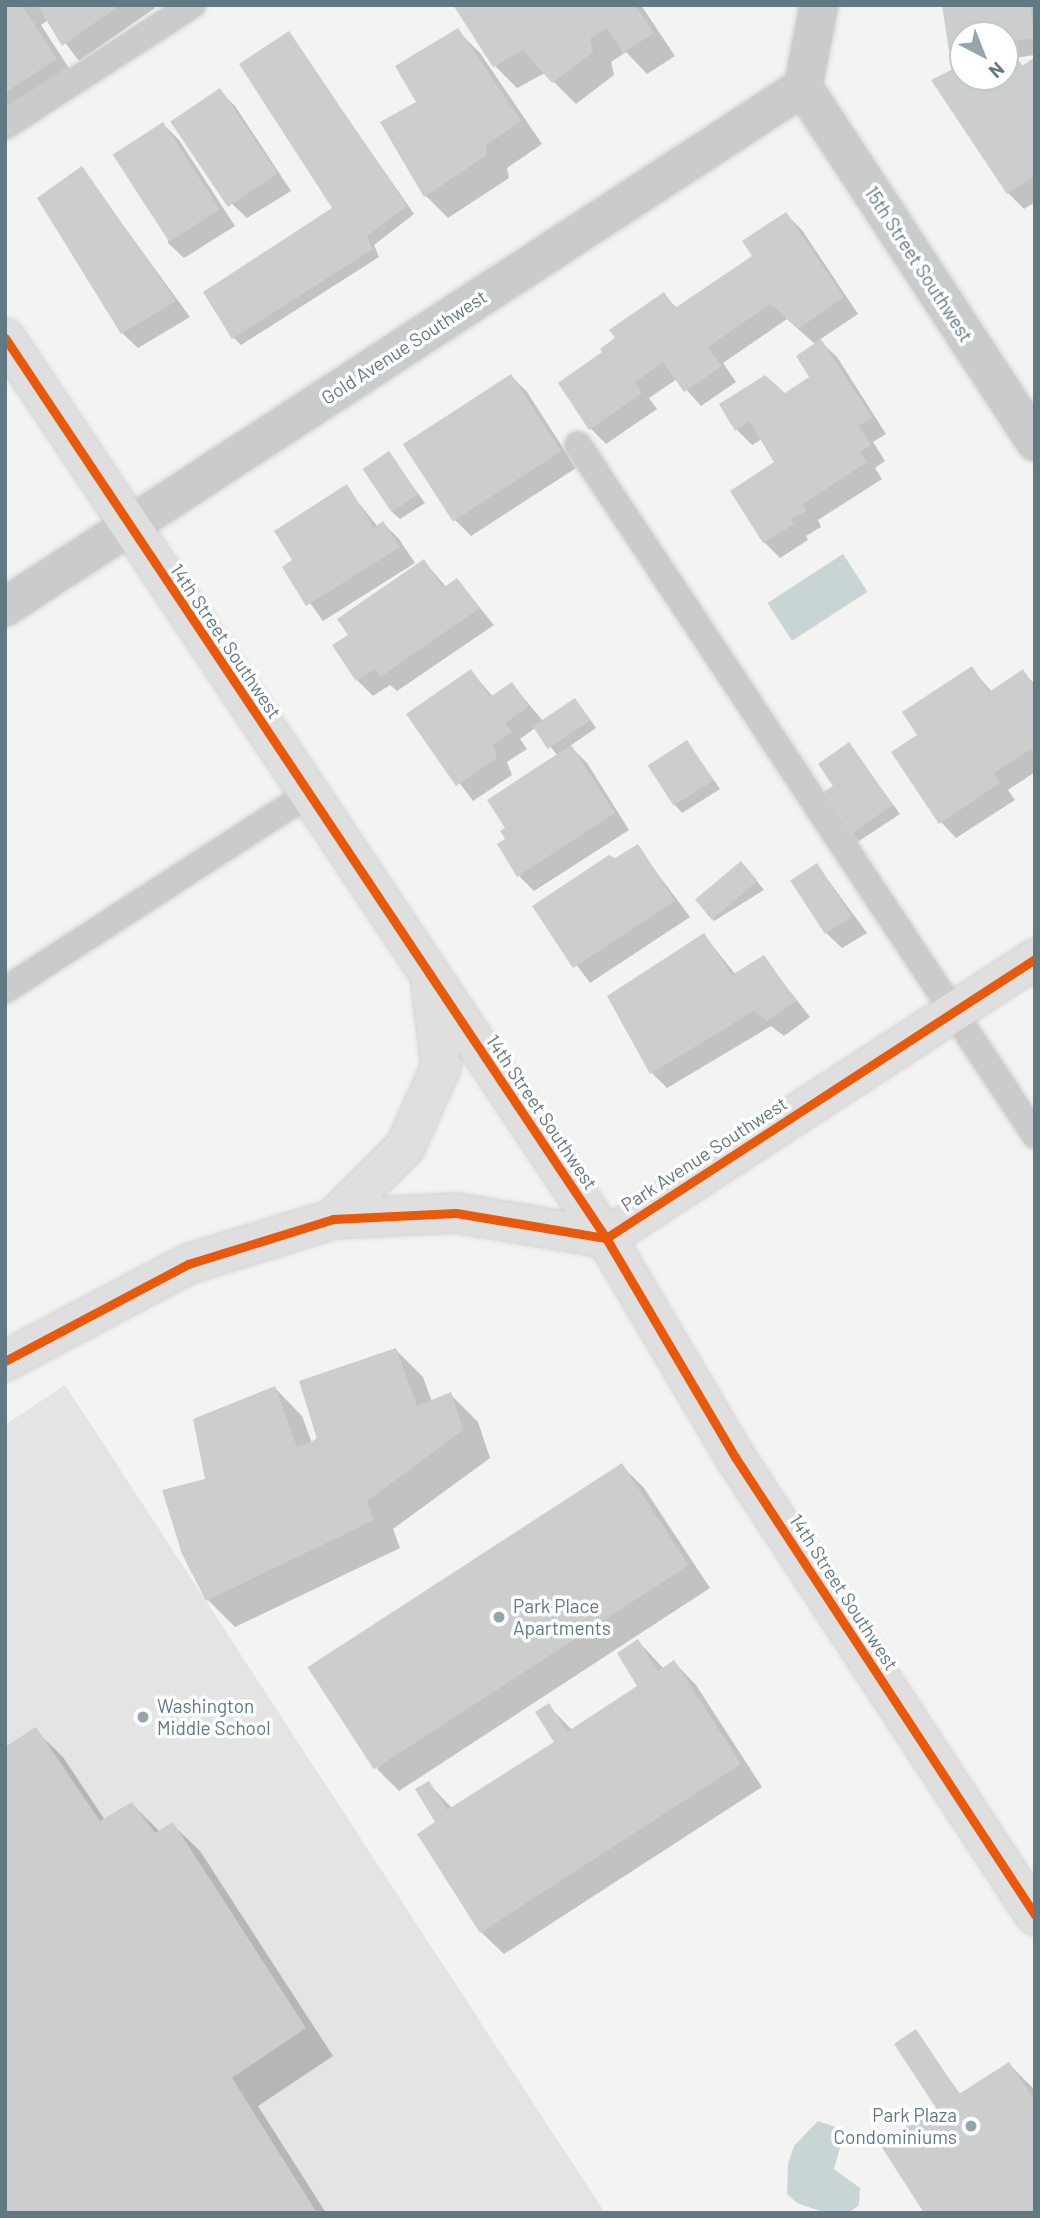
<!DOCTYPE html>
<style>
body{margin:0}
#map{position:relative;width:1040px;height:2218px;overflow:hidden;background:#f3f3f1;font-family:Barlow,sans-serif}
div>[style]{position:absolute}
[style*='--x']{left:calc(var(--x)*1px);top:calc(var(--y)*1px);width:calc(var(--w)*1px);rotate:calc(var(--a)*1deg)}
.built>*{inset:0;background:#e3e4e3}
.water>*{inset:0;background:#c9d4d5;transform-origin:0 0}
.shadow>*{inset:0;background:#0003}
.building>*{inset:0;background:#cccece;transform-origin:0 0}
.roads{filter:drop-shadow(0 0 2px #cfd1d1) drop-shadow(0 0 2px #cfd1d1)}
.lane>*{height:26px;margin:-13px;padding:0 13px;transform-origin:13px;border-radius:13px;background:#cacccc}
.street>*{height:38px;margin:-19px;padding:0 19px;transform-origin:19px;border-radius:19px;background:#cacccc}
.secondary>*{height:38px;margin:-19px;padding:0 19px;transform-origin:19px;border-radius:19px;background:#dfdfe0}
.cycleway>*{height:9px;margin:-4.5px;padding:0 4.5px;transform-origin:4.5px;border-radius:4.5px;background:#e8590c}
.dots>*{width:19px;height:19px;translate:-50% -50%;box-sizing:border-box;border:4px solid #fff;border-radius:50%}
span{translate:-50% -50%;white-space:nowrap;text-align:center;line-height:1.15;-webkit-text-stroke:7px #fff;paint-order:stroke}
.street-label{font-size:19px;color:#617983}
.poi-label{font-size:19px;color:#617983}
.left{translate:0 -50%;text-align:left}
.right{translate:-100% -50%;text-align:right}
.frame{position:absolute;inset:0;border:7px solid #617983;pointer-events:none}
.north{position:absolute;left:949px;top:21px;width:70px;height:70px;box-sizing:border-box;background:#fff;border:2px solid #c0c9cd;border-radius:50%;rotate:138deg;font-size:19px;font-weight:700;line-height:28px;text-align:center;color:#617983}
.north::after{content:'';display:block;margin:auto;width:24px;height:32px;background:#94a4aa;clip-path:polygon(50% 0,100% 100%,50% 72%,0 100%)}
</style>
<div id="map">
<div class="built">
<div style="clip-path:polygon(65px 1385px,605px 2213px,5px 2213px,5px 1425px)"></div>
</div>
<div class="water">
<div style="left:843px;top:554px;width:45px;height:90px;rotate:57deg"></div>
<div style="clip-path:polygon(818px 2121px,835px 2127px,842px 2140px,834px 2169px,860px 2188px,859px 2205px,848px 2213px,823px 2212px,797px 2203px,787px 2194px,788px 2164px,794px 2146px)"></div>
</div>
<div class="shadow">
<div style="clip-path:polygon(5px 5px,153px 5px,155px 8px,79px 61px,48px 20px,41px 25px,78px 82px,5px 119px)"></div>
<div style="clip-path:polygon(455px 5px,641px 5px,675px 56px,647px 74px,626px 52px,611px 62px,614px 75px,576px 104px,545px 73px,517px 88px,495px 66px)"></div>
<div style="clip-path:polygon(944px 5px,1035px 5px,1035px 55px,1015px 58px,1024px 67px,1035px 59px,1035px 202px,1024px 209px,1008px 193px,933px 81px,963px 66px,963px 77px,1005px 77px,1005px 35px,963px 35px,963px 63px,950px 50px)"></div>
<div style="clip-path:polygon(457px 30px,480px 53px,542px 144px,507px 168px,509px 178px,448px 218px,426px 196px,419px 102px)"></div>
<div style="clip-path:polygon(289px 34px,414px 214px,374px 245px,379px 257px,241px 345px,233px 337px,334px 209px)"></div>
<div style="clip-path:polygon(219px 90px,235px 106px,291px 191px,247px 218px,231px 203px)"></div>
<div style="clip-path:polygon(163px 124px,179px 140px,235px 226px,184px 258px,168px 243px)"></div>
<div style="clip-path:polygon(82px 169px,190px 317px,138px 348px,122px 333px)"></div>
<div style="clip-path:polygon(786px 214px,802px 230px,858px 314px,819px 340px,837px 357px,886px 434px,873px 442px,885px 461px,875px 468px,882px 479px,818px 520px,821px 527px,806px 536px,808px 540px,780px 558px,764px 542px,777px 463px,762px 439px,752px 445px,736px 429px,812px 377px,816px 345px,787px 319px,723px 363px,736px 382px,701px 406px,677px 379px,649px 398px,657px 409px,606px 444px,590px 428px,605px 353px,617px 338px,664px 295px,678px 309px,755px 256px)"></div>
<div style="clip-path:polygon(511px 376px,527px 392px,576px 468px,471px 536px,455px 520px)"></div>
<div style="clip-path:polygon(389px 453px,425px 503px,400px 519px,392px 512px)"></div>
<div style="clip-path:polygon(346px 487px,378px 527px,383px 523px,399px 539px,415px 563px,323px 621px,284px 567px,294px 560px)"></div>
<div style="clip-path:polygon(424px 561px,447px 588px,457px 580px,494px 625px,397px 691px,390px 685px,373px 696px,357px 680px,350px 635px)"></div>
<div style="clip-path:polygon(971px 668px,992px 692px,1023px 672px,1035px 684px,1035px 772px,1008px 790px,1015px 800px,956px 838px,941px 822px,919px 735px)"></div>
<div style="clip-path:polygon(471px 671px,493px 697px,512px 684px,543px 721px,574px 700px,582px 708px,596px 728px,570px 746px,587px 763px,629px 830px,534px 891px,519px 876px,508px 839px,558px 756px,535px 728px,520px 739px,527px 749px,507px 762px,512px 775px,473px 801px,408px 714px)"></div>
<div style="clip-path:polygon(687px 742px,720px 789px,682px 813px,675px 805px)"></div>
<div style="clip-path:polygon(849px 744px,900px 814px,856px 843px,849px 835px,836px 787px)"></div>
<div style="clip-path:polygon(637px 846px,690px 917px,590px 983px,534px 907px)"></div>
<div style="clip-path:polygon(817px 865px,867px 933px,842px 948px,826px 933px)"></div>
<div style="clip-path:polygon(749px 871px,764px 890px,714px 921px,707px 914px)"></div>
<div style="clip-path:polygon(704px 935px,736px 975px,764px 958px,810px 1017px,784px 1036px,771px 1026px,667px 1088px,652px 1073px)"></div>
<div style="clip-path:polygon(396px 1350px,423px 1377px,432px 1402px,451px 1395px,478px 1422px,490px 1458px,393px 1529px,400px 1548px,235px 1627px,208px 1600px,207px 1480px,275px 1388px,302px 1416px,312px 1443px)"></div>
<div style="clip-path:polygon(622px 1466px,644px 1488px,710px 1588px,399px 1791px,377px 1769px)"></div>
<div style="clip-path:polygon(638px 1641px,664px 1669px,674px 1662px,696px 1685px,762px 1787px,504px 1954px,481px 1932px,438px 1823px,429px 1784px,453px 1809px,556px 1743px,548px 1705px,572px 1730px,640px 1687px)"></div>
<div style="clip-path:polygon(35px 1730px,63px 1757px,105px 1820px,132px 1804px,160px 1832px,172px 1824px,200px 1851px,333px 2056px,258px 2106px,326px 2213px,5px 2213px)"></div>
<div style="clip-path:polygon(916px 2031px,960px 2094px,1009px 2064px,1035px 2090px,1035px 2213px,938px 2108px)"></div>
</div>
<div class="building">
<div style="clip-path:polygon(5px 5px,22px 5px,57px 59px,5px 93px)"></div>
<div style="clip-path:polygon(42px 5px,120px 5px,62px 46px,39px 8px)"></div>
<div style="clip-path:polygon(453px 5px,635px 5px,654px 33px,623px 53px,607px 28px,590px 39px,593px 52px,552px 83px,523px 50px,493px 67px)"></div>
<div style="clip-path:polygon(942px 5px,1030px 5px,1034px 38px,1005px 42px,1005px 35px,963px 35px,963px 48px,949px 51px)"></div>
<div style="clip-path:polygon(458px 28px,521px 121px,486px 145px,487px 155px,424px 197px,380px 122px,416px 102px,395px 66px)"></div>
<div style="clip-path:polygon(289px 31px,407px 206px,367px 236px,373px 249px,232px 339px,203px 292px,332px 208px,239px 64px)"></div>
<div style="clip-path:polygon(1035px 57px,1035px 176px,1007px 194px,931px 80px,963px 64px,963px 77px,1005px 77px,1005px 59px,1018px 58px,1022px 66px)"></div>
<div style="left:220px;top:88px;width:103px;height:60px;rotate:56deg"></div>
<div style="left:163px;top:122px;width:104px;height:60px;rotate:57deg"></div>
<div style="clip-path:polygon(82px 166px,176px 301px,121px 334px,37px 198px)"></div>
<div style="clip-path:polygon(786px 212px,844px 297px,798px 329px,770px 304px,708px 347px,722px 366px,684px 392px,663px 362px,635px 382px,642px 393px,589px 430px,558px 383px,602px 352px,600px 349px,615px 338px,609px 330px,664px 292px,675px 308px,752px 256px,742px 241px)"></div>
<div style="clip-path:polygon(821px 339px,872px 417px,859px 426px,871px 445px,860px 452px,867px 462px,803px 504px,806px 511px,791px 519px,794px 524px,763px 543px,730px 491px,774px 462px,749px 421px,735px 431px,719px 404px,765px 375px,785px 393px,809px 377px,796px 356px)"></div>
<div style="left:511px;top:374px;width:92px;height:129px;rotate:57deg"></div>
<div style="left:389px;top:451px;width:52px;height:32px;rotate:56deg"></div>
<div style="clip-path:polygon(347px 484px,374px 528px,383px 521px,400px 547px,306px 606px,282px 567px,292px 560px,274px 531px)"></div>
<div style="clip-path:polygon(424px 559px,443px 588px,457px 578px,480px 608px,380px 677px,375px 669px,356px 681px,332px 645px,348px 635px,337px 619px)"></div>
<div style="clip-path:polygon(972px 666px,989px 692px,1023px 669px,1035px 688px,1035px 755px,1031px 749px,994px 773px,1000px 783px,939px 824px,891px 752px,917px 735px,902px 712px)"></div>
<div style="clip-path:polygon(471px 669px,490px 697px,512px 682px,529px 706px,505px 723px,512px 732px,493px 745px,497px 758px,456px 786px,406px 714px)"></div>
<div style="left:575px;top:698px;width:27px;height:51px;rotate:56deg"></div>
<div style="left:687px;top:740px;width:48px;height:47px;rotate:57deg"></div>
<div style="clip-path:polygon(849px 742px,893px 805px,847px 837px,819px 795px,833px 786px,818px 764px)"></div>
<div style="clip-path:polygon(571px 745px,615px 813px,517px 877px,497px 844px,505px 839px,500px 831px,505px 828px,487px 800px)"></div>
<div style="clip-path:polygon(638px 844px,675px 901px,573px 968px,532px 906px,609px 855px,615px 858px)"></div>
<div style="left:741px;top:861px;width:26px;height:60px;rotate:50deg"></div>
<div style="left:817px;top:863px;width:64px;height:32px;rotate:57deg"></div>
<div style="clip-path:polygon(704px 933px,732px 975px,764px 955px,796px 1001px,767px 1021px,754px 1011px,650px 1074px,607px 996px)"></div>
<div style="clip-path:polygon(396px 1348px,417px 1406px,451px 1392px,463px 1430px,367px 1501px,374px 1520px,206px 1601px,182px 1554px,162px 1490px,205px 1479px,193px 1419px,275px 1386px,297px 1447px,317px 1439px,299px 1381px)"></div>
<div style="left:622px;top:1463px;width:122px;height:375px;rotate:57deg"></div>
<div style="clip-path:polygon(638px 1639px,658px 1671px,674px 1660px,741px 1764px,480px 1933px,417px 1834px,435px 1822px,415px 1789px,429px 1781px,447px 1810px,554px 1742px,535px 1712px,549px 1703px,567px 1732px,637px 1686px,617px 1653px)"></div>
<div style="clip-path:polygon(36px 1727px,100px 1821px,132px 1802px,155px 1833px,173px 1822px,306px 2028px,232px 2078px,317px 2213px,5px 2213px,5px 1747px)"></div>
<div style="clip-path:polygon(916px 2029px,959px 2094px,1009px 2062px,1035px 2101px,1035px 2213px,924px 2213px,879px 2143px,936px 2108px,894px 2044px)"></div>
</div>
<div class="roads">
<div class="lane">
<div style="--x:5;--y:126;--w:223;--a:-32.9"></div>
<div style="--x:578;--y:445;--w:828;--a:56.48"></div>
<div style="--x:5;--y:990;--w:361;--a:-32.9"></div>
</div>
<div class="street">
<div style="--x:803;--y:87;--w:424;--a:56.8"></div>
<div style="--x:803;--y:87;--w:84;--a:-79"></div>
<div style="--x:5;--y:607;--w:952;--a:-33.09"></div>
</div>
<div class="secondary">
<div style="--x:5;--y:338;--w:1082;--a:56.27"></div>
<div style="--x:606;--y:1238;--w:254;--a:59.5"></div>
<div style="--x:735;--y:1457;--w:548;--a:56.77"></div>
<div style="--x:333;--y:1219;--w:102;--a:-45"></div>
<div style="--x:405;--y:1147;--w:88;--a:-65.8"></div>
<div style="--x:441;--y:1067;--w:85;--a:-96.8"></div>
<div style="--x:5;--y:1361;--w:207;--a:-27.9"></div>
<div style="--x:188;--y:1264;--w:152;--a:-17.2"></div>
<div style="--x:333;--y:1219;--w:123;--a:-2.8"></div>
<div style="--x:456;--y:1213;--w:152;--a:9.5"></div>
<div style="--x:606;--y:1238;--w:512;--a:-33.04"></div>
</div>
</div>
<div class="cycleway">
<div style="--x:5;--y:338;--w:1082;--a:56.27"></div>
<div style="--x:606;--y:1238;--w:254;--a:59.5"></div>
<div style="--x:735;--y:1457;--w:548;--a:56.77"></div>
<div style="--x:5;--y:1361;--w:207;--a:-27.9"></div>
<div style="--x:188;--y:1264;--w:152;--a:-17.2"></div>
<div style="--x:333;--y:1219;--w:123;--a:-2.8"></div>
<div style="--x:456;--y:1213;--w:152;--a:9.5"></div>
<div style="--x:606;--y:1238;--w:512;--a:-33.04"></div>
</div>
<div class="dots">
<div style="left:499px;top:1617px;background:#94a4aa"></div>
<div style="left:143px;top:1717px;background:#94a4aa"></div>
<div style="left:971px;top:2126px;background:#94a4aa"></div>
</div>
<div class="street-label">
<span style="left:919px;top:264px;rotate:57deg">15th Street Southwest</span>
<span style="left:404px;top:347px;rotate:-33deg">Gold Avenue Southwest</span>
<span style="left:226px;top:641px;rotate:56deg">14th Street Southwest</span>
<span style="left:542px;top:1112px;rotate:56deg">14th Street Southwest</span>
<span style="left:704px;top:1154px;rotate:-33deg">Park Avenue Southwest</span>
<span style="left:844px;top:1592px;rotate:57deg">14th Street Southwest</span>
</div>
<div class="poi-label">
<span class="left" style="left:513px;top:1617px">Park Place<br>Apartments</span>
<span class="left" style="left:157px;top:1717px">Washington<br>Middle School</span>
<span class="right" style="left:957px;top:2126px">Park Plaza<br>Condominiums</span>
</div>
<div class="frame"></div>
<div class="north">N</div>
</div>
